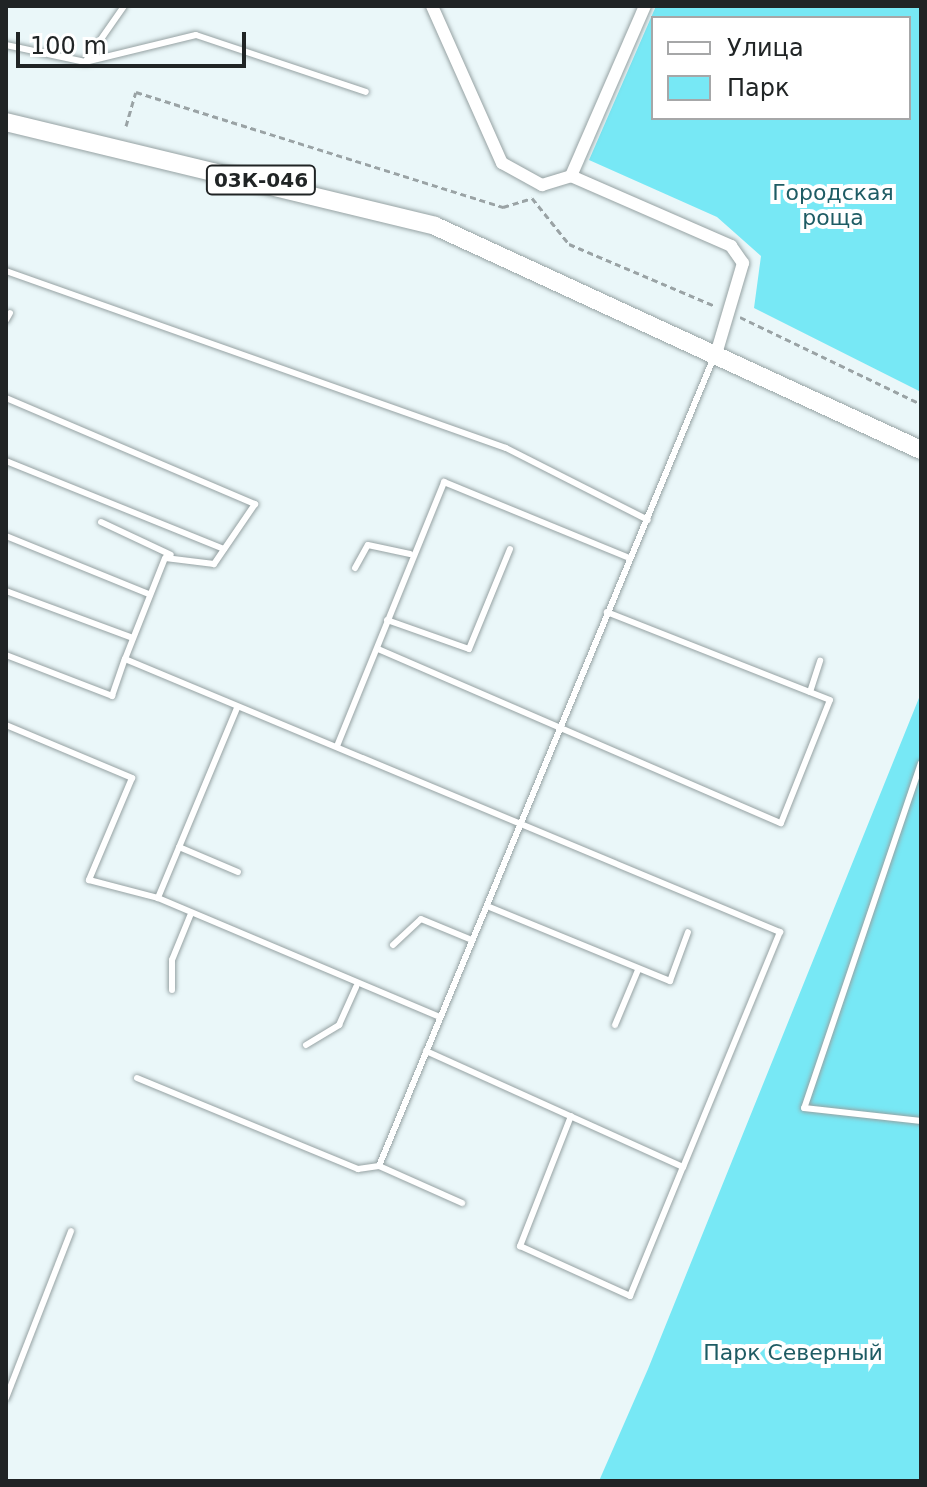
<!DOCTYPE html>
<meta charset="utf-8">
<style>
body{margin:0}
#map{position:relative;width:927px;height:1487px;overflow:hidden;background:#eaf7f9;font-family:"DejaVu Sans",sans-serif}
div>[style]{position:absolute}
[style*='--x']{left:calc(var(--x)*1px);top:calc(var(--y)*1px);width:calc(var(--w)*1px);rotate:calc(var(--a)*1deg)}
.green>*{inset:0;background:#77e8f5}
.path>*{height:3px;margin-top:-1.5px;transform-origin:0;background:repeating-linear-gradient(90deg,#9aa3a5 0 6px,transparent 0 10px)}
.roads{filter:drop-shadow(0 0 2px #96a2a3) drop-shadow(0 0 2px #96a2a3)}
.service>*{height:6px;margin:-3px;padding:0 3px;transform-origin:3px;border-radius:3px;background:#fff}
.minor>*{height:12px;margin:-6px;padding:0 6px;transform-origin:6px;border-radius:6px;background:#fff}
.primary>*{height:18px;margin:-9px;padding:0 9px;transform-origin:9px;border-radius:9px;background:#fff}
span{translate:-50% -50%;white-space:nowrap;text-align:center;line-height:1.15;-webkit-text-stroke:8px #fff;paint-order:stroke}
.shield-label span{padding:2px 6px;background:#fff;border:2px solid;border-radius:6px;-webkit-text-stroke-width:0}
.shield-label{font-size:20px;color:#202425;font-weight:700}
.park-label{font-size:22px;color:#1e5c64}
.frame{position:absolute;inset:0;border:8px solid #202425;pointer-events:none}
.legend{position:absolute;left:651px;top:16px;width:260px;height:104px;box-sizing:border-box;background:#fff;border:2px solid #a6a7a8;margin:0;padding:10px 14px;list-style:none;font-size:24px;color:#202425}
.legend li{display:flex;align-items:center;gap:16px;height:40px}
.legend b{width:40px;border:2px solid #a6a7a8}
.scale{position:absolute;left:16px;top:32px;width:230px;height:36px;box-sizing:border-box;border:4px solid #202425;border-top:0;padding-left:10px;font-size:24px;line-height:28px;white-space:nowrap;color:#202425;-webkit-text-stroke:6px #fff;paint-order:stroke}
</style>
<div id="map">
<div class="green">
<div style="clip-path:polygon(evenodd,656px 6px,921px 6px,921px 392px,754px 308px,761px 256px,717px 217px,589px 160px,656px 6px,653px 18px,909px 18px,909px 118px,653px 118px,653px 18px)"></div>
<div style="clip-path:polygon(921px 693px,921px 1481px,599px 1481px,648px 1369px)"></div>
</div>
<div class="path">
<div style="--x:126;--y:126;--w:35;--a:-74"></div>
<div style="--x:136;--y:92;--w:385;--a:17.4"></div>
<div style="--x:503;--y:207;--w:30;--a:-17"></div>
<div style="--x:532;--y:198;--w:59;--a:51.2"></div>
<div style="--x:569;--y:244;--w:159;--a:23"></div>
<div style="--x:740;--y:317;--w:201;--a:25.7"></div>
</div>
<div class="roads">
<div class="service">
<div style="--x:6;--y:45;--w:81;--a:12.1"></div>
<div style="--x:85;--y:62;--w:114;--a:-13.7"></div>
<div style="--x:196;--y:35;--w:179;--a:18.5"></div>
<div style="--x:85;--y:62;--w:68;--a:-55.1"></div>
<div style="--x:6;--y:271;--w:530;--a:19.49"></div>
<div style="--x:506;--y:448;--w:159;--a:26.9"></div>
<div style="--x:6;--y:320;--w:8;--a:-60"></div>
<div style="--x:6;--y:398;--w:271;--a:23.1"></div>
<div style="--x:255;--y:504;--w:73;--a:124.3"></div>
<div style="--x:214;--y:564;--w:49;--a:-173"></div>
<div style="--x:165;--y:558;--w:109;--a:111.6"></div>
<div style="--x:125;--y:659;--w:710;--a:22.63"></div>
<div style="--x:780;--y:932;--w:254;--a:112.4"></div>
<div style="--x:683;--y:1167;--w:282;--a:-155.7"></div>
<div style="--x:6;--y:461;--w:235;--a:22"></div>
<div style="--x:101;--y:522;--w:77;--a:25.2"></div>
<div style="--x:6;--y:536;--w:154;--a:22.1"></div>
<div style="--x:355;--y:568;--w:26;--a:-61"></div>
<div style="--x:368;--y:545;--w:43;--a:12.1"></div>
<div style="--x:6;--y:591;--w:135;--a:20.3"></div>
<div style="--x:387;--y:620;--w:87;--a:19.5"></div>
<div style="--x:469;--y:649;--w:108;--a:-67.7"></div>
<div style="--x:378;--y:649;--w:439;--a:23.4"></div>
<div style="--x:781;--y:823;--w:132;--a:-68.3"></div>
<div style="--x:830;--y:700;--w:240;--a:-158.5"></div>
<div style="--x:6;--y:655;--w:114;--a:21.1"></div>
<div style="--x:112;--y:696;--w:39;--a:-71"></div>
<div style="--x:810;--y:692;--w:33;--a:-72"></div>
<div style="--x:237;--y:708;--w:206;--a:112.6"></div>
<div style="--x:158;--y:898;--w:304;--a:22.9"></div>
<div style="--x:6;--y:725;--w:137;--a:22.8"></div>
<div style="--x:132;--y:778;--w:111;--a:112.9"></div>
<div style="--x:89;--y:880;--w:71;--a:14.6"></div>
<div style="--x:337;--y:746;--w:285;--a:-67.9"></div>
<div style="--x:444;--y:482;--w:198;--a:22.3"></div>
<div style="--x:921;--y:763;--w:364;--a:108.7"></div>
<div style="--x:804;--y:1108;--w:118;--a:6.3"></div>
<div style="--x:179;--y:847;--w:64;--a:23"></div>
<div style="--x:487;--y:906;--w:198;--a:22.3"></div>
<div style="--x:670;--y:981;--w:52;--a:-69.8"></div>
<div style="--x:393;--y:945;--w:38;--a:-43"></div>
<div style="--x:421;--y:919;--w:55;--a:22.4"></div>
<div style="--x:172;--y:990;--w:30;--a:-90"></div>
<div style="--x:172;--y:960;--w:48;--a:-67.8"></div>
<div style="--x:615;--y:1025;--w:60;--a:-67.3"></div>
<div style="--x:306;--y:1045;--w:39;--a:-31"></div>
<div style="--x:339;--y:1025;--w:42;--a:-65.9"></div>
<div style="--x:137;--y:1078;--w:239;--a:22.4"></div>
<div style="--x:358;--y:1169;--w:21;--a:-8"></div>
<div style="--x:379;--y:1166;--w:91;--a:24"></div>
<div style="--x:571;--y:1116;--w:140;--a:111.4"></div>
<div style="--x:520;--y:1246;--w:121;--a:24.4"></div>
<div style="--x:630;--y:1296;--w:139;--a:-67.7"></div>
<div style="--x:379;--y:1166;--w:876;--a:-67.51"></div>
<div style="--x:6;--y:1398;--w:179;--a:-68.7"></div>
</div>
<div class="minor">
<div style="--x:432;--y:6;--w:172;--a:66"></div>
<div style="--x:502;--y:163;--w:46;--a:28.8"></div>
<div style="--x:542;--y:185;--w:30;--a:-17"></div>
<div style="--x:571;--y:176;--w:175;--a:23.6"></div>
<div style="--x:731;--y:246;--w:21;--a:55"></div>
<div style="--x:743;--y:263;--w:95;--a:106.5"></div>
<div style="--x:571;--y:176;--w:185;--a:-66.5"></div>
</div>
<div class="primary">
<div style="--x:6;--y:122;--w:441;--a:13.6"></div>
<div style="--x:435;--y:226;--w:535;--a:24.75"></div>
</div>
</div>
<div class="shield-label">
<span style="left:261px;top:180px">03К-046</span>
</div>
<div class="park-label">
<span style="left:833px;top:205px">Городская<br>роща</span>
<span style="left:793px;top:1353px">Парк Северный</span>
</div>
<div class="frame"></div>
<ul class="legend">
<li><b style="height:10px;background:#fff"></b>Улица</li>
<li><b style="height:22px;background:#77e8f5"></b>Парк</li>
</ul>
<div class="scale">100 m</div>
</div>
